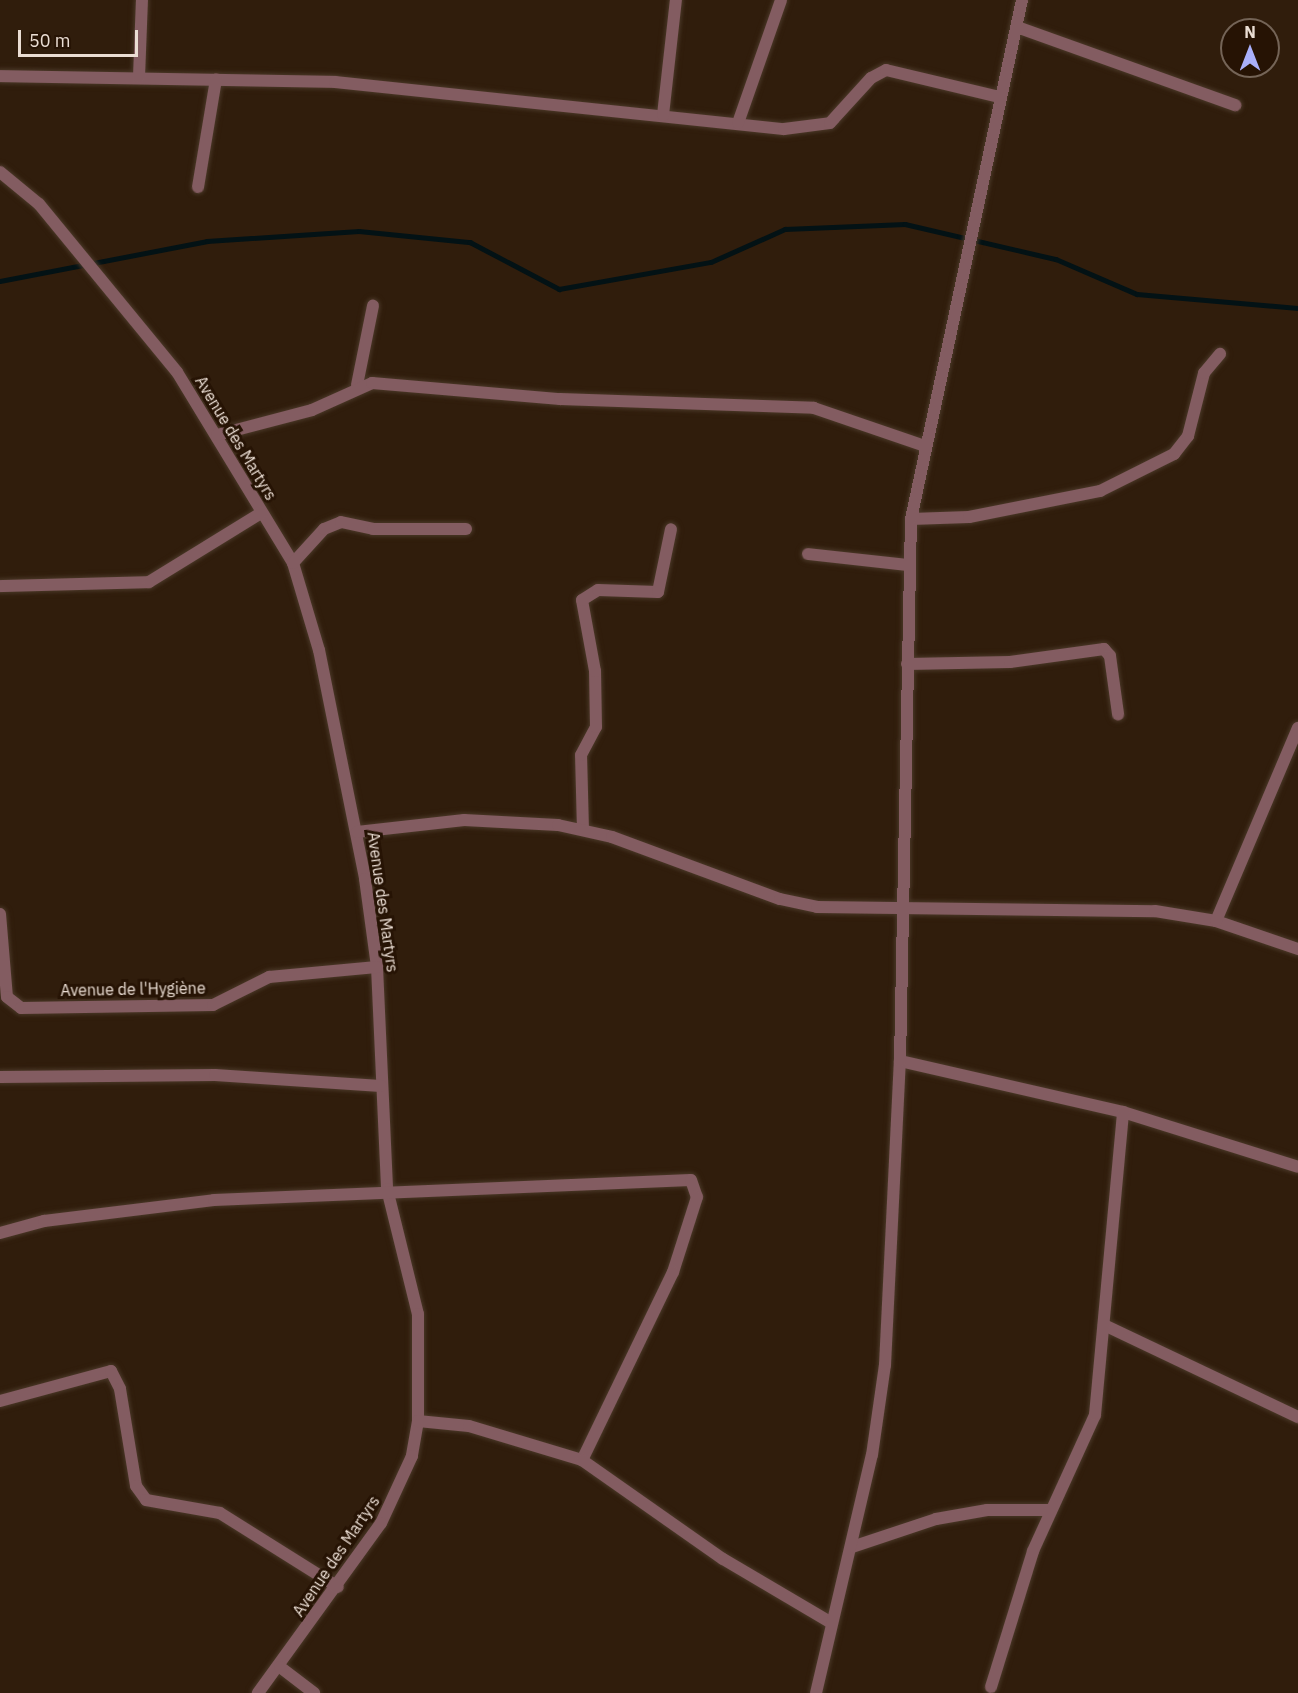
<!DOCTYPE html>
<meta charset="utf-8">
<style>
body{margin:0}
#map{position:relative;width:1298px;height:1693px;overflow:hidden;background:#301d0c;font-family:"IBM Plex Sans",sans-serif}
div>[style]{position:absolute}
[style*='--x']{left:calc(var(--x)*1px);top:calc(var(--y)*1px);width:calc(var(--w)*1px);rotate:calc(var(--a)*1deg)}
.stream>*{height:4.5px;margin:-2.25px;padding:0 2.25px;transform-origin:2.25px;border-radius:2.25px;background:#031215}
.roads{filter:drop-shadow(0 0 2px #4a3828) drop-shadow(0 0 2px #4a3828)}
.minor>*{height:12px;margin:-6px;padding:0 6px;transform-origin:6px;border-radius:6px;background:#835c61}
span{translate:-50% -50%;white-space:nowrap;text-align:center;line-height:1.15;-webkit-text-stroke:6px #261304;paint-order:stroke}
.street-label{font-size:16px;color:#eaddd3}
.north{position:absolute;left:1220px;top:18px;width:60px;height:60px;box-sizing:border-box;background:#261304;border:2px solid #746457;border-radius:50%;rotate:0deg;font-size:16px;font-weight:700;line-height:24px;text-align:center;color:#eaddd3}
.north::after{content:'';display:block;margin:auto;width:21px;height:27px;background:#aab0fb;clip-path:polygon(50% 0,100% 100%,50% 72%,0 100%)}
.scale{position:absolute;left:18px;top:30px;width:120px;height:27px;box-sizing:border-box;border:3px solid #eaddd3;border-top:0;padding-left:8px;font-size:18px;line-height:21px;white-space:nowrap;color:#eaddd3;-webkit-text-stroke:4px #261304;paint-order:stroke}
</style>
<div id="map">
<div class="stream">
<div style="--x:0;--y:281;--w:211;--a:-10.9"></div>
<div style="--x:207;--y:241;--w:152;--a:-3.8"></div>
<div style="--x:359;--y:231;--w:112;--a:5.7"></div>
<div style="--x:470;--y:242;--w:101;--a:27.8"></div>
<div style="--x:559;--y:289;--w:154;--a:-10.1"></div>
<div style="--x:711;--y:262;--w:81;--a:-24"></div>
<div style="--x:785;--y:229;--w:120;--a:-2.4"></div>
<div style="--x:905;--y:224;--w:155;--a:13.1"></div>
<div style="--x:1056;--y:259;--w:88;--a:23.4"></div>
<div style="--x:1137;--y:294;--w:162;--a:5"></div>
</div>
<div class="roads">
<div class="minor">
<div style="--x:1017;--y:27;--w:232;--a:19.7"></div>
<div style="--x:0;--y:76;--w:335;--a:1"></div>
<div style="--x:335;--y:82;--w:451;--a:6"></div>
<div style="--x:784;--y:129;--w:46;--a:-7.4"></div>
<div style="--x:830;--y:123;--w:61;--a:-47.7"></div>
<div style="--x:871;--y:78;--w:17;--a:-28"></div>
<div style="--x:886;--y:70;--w:116;--a:13.4"></div>
<div style="--x:139;--y:77;--w:77;--a:-87.8"></div>
<div style="--x:663;--y:115;--w:116;--a:-83.6"></div>
<div style="--x:738;--y:123;--w:130;--a:-70.7"></div>
<div style="--x:0;--y:172;--w:50;--a:39.4"></div>
<div style="--x:39;--y:204;--w:217;--a:50.6"></div>
<div style="--x:177;--y:372;--w:223;--a:58.7"></div>
<div style="--x:293;--y:563;--w:91;--a:73.4"></div>
<div style="--x:319;--y:650;--w:234;--a:78.6"></div>
<div style="--x:365;--y:879;--w:89;--a:82.2"></div>
<div style="--x:377;--y:967;--w:222;--a:87.4"></div>
<div style="--x:387;--y:1189;--w:129;--a:76.1"></div>
<div style="--x:418;--y:1314;--w:107;--a:90"></div>
<div style="--x:418;--y:1421;--w:36;--a:100"></div>
<div style="--x:412;--y:1456;--w:74;--a:114.8"></div>
<div style="--x:381;--y:1523;--w:210;--a:125.9"></div>
<div style="--x:198;--y:187;--w:109;--a:-80.5"></div>
<div style="--x:357;--y:385;--w:81;--a:-78.6"></div>
<div style="--x:217;--y:435;--w:98;--a:-14.7"></div>
<div style="--x:312;--y:410;--w:66;--a:-24.2"></div>
<div style="--x:372;--y:383;--w:189;--a:4.9"></div>
<div style="--x:560;--y:399;--w:254;--a:2"></div>
<div style="--x:814;--y:408;--w:117;--a:18.9"></div>
<div style="--x:911;--y:519;--w:58;--a:-2"></div>
<div style="--x:969;--y:517;--w:134;--a:-11.2"></div>
<div style="--x:1100;--y:491;--w:83;--a:-26.6"></div>
<div style="--x:1174;--y:454;--w:23;--a:-52"></div>
<div style="--x:1188;--y:436;--w:65;--a:-75.7"></div>
<div style="--x:1204;--y:373;--w:25;--a:-50"></div>
<div style="--x:808;--y:554;--w:101;--a:6.3"></div>
<div style="--x:293;--y:563;--w:46;--a:-47.6"></div>
<div style="--x:324;--y:529;--w:18;--a:-22"></div>
<div style="--x:341;--y:522;--w:33;--a:12"></div>
<div style="--x:373;--y:529;--w:93;--a:0"></div>
<div style="--x:0;--y:586;--w:149;--a:-1.5"></div>
<div style="--x:149;--y:582;--w:132;--a:-31.6"></div>
<div style="--x:907;--y:664;--w:103;--a:-1.1"></div>
<div style="--x:1010;--y:662;--w:95;--a:-7.9"></div>
<div style="--x:1104;--y:649;--w:9;--a:49"></div>
<div style="--x:1110;--y:656;--w:59;--a:82.1"></div>
<div style="--x:583;--y:830;--w:75;--a:-91.5"></div>
<div style="--x:581;--y:755;--w:32;--a:-62"></div>
<div style="--x:596;--y:727;--w:56;--a:-91"></div>
<div style="--x:595;--y:671;--w:72;--a:-100.4"></div>
<div style="--x:582;--y:600;--w:19;--a:-32"></div>
<div style="--x:598;--y:590;--w:60;--a:1.9"></div>
<div style="--x:658;--y:592;--w:64;--a:-78.3"></div>
<div style="--x:357;--y:832;--w:108;--a:-6.4"></div>
<div style="--x:464;--y:820;--w:94;--a:3"></div>
<div style="--x:558;--y:825;--w:55;--a:12.5"></div>
<div style="--x:612;--y:837;--w:179;--a:20.3"></div>
<div style="--x:780;--y:899;--w:38;--a:12"></div>
<div style="--x:817;--y:907;--w:338;--a:0.7"></div>
<div style="--x:1155;--y:911;--w:62;--a:9.3"></div>
<div style="--x:1216;--y:921;--w:87;--a:18.9"></div>
<div style="--x:0;--y:914;--w:83;--a:85.2"></div>
<div style="--x:7;--y:997;--w:18;--a:38"></div>
<div style="--x:21;--y:1008;--w:192;--a:-0.9"></div>
<div style="--x:213;--y:1005;--w:63;--a:-26.6"></div>
<div style="--x:269;--y:977;--w:108;--a:-5.3"></div>
<div style="--x:1216;--y:921;--w:210;--a:-67"></div>
<div style="--x:900;--y:1061;--w:229;--a:12.9"></div>
<div style="--x:1123;--y:1112;--w:183;--a:17.4"></div>
<div style="--x:0;--y:1077;--w:215;--a:-0.5"></div>
<div style="--x:215;--y:1075;--w:166;--a:3.8"></div>
<div style="--x:0;--y:1233;--w:46;--a:-15.3"></div>
<div style="--x:44;--y:1221;--w:171;--a:-7"></div>
<div style="--x:214;--y:1200;--w:477;--a:-2.4"></div>
<div style="--x:691;--y:1180;--w:18;--a:71"></div>
<div style="--x:697;--y:1197;--w:79;--a:107.7"></div>
<div style="--x:673;--y:1272;--w:209;--a:115.8"></div>
<div style="--x:1104;--y:1325;--w:215;--a:25.4"></div>
<div style="--x:0;--y:1401;--w:115;--a:-15.1"></div>
<div style="--x:111;--y:1371;--w:20;--a:63"></div>
<div style="--x:120;--y:1389;--w:98;--a:80.6"></div>
<div style="--x:136;--y:1486;--w:17;--a:54"></div>
<div style="--x:146;--y:1500;--w:75;--a:10"></div>
<div style="--x:220;--y:1513;--w:139;--a:32.1"></div>
<div style="--x:418;--y:1421;--w:51;--a:5.6"></div>
<div style="--x:469;--y:1426;--w:118;--a:16.7"></div>
<div style="--x:582;--y:1460;--w:172;--a:35.1"></div>
<div style="--x:723;--y:1559;--w:124;--a:30.5"></div>
<div style="--x:852;--y:1547;--w:89;--a:-18.4"></div>
<div style="--x:936;--y:1519;--w:52;--a:-10"></div>
<div style="--x:987;--y:1510;--w:63;--a:0"></div>
<div style="--x:280;--y:1667;--w:43;--a:37.4"></div>
<div style="--x:991;--y:1687;--w:142;--a:-72.8"></div>
<div style="--x:1033;--y:1551;--w:149;--a:-65.5"></div>
<div style="--x:1095;--y:1415;--w:304;--a:-84.7"></div>
<div style="--x:816;--y:1693;--w:244;--a:-76.8"></div>
<div style="--x:872;--y:1455;--w:91;--a:-81.8"></div>
<div style="--x:885;--y:1365;--w:304;--a:-87.2"></div>
<div style="--x:900;--y:1061;--w:542;--a:-88.84"></div>
<div style="--x:911;--y:519;--w:531;--a:-77.93"></div>
</div>
</div>
<div class="street-label">
<span style="left:236px;top:438px;rotate:59deg">Avenue des Martyrs</span>
<span style="left:383px;top:902px;rotate:82deg">Avenue des Martyrs</span>
<span style="left:133px;top:989px;rotate:-1deg">Avenue de l'Hygiène</span>
<span style="left:336px;top:1556px;rotate:-56deg">Avenue des Martyrs</span>
</div>
<div class="north">N</div>
<div class="scale">50 m</div>
</div>
